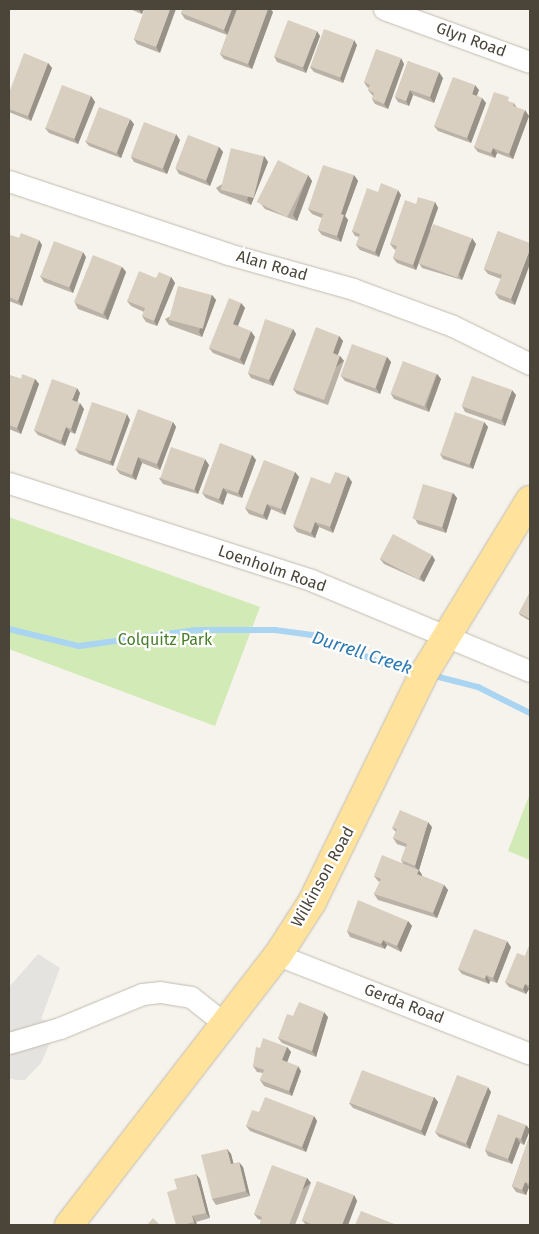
<!DOCTYPE html>
<style>
body{margin:0}
#map{position:relative;width:539px;height:1234px;overflow:hidden;background:#f6f3ec;font-family:"Fira Sans",sans-serif}
div>[style]{position:absolute}
[style*='--x']{left:calc(var(--x)*1px);top:calc(var(--y)*1px);width:calc(var(--w)*1px);rotate:calc(var(--a)*1deg)}
.green>*{inset:0;background:#d2eab5}
.parking>*{inset:0;background:#e5e3e0}
.stream>*{height:6px;margin:-3px;padding:0 3px;transform-origin:3px;border-radius:3px;background:#a9d4f2}
.roads{filter:drop-shadow(0 0 1px #c2bbae) drop-shadow(0 0 1px #c2bbae)}
.minor>*{height:21px;margin:-10.5px;padding:0 10.5px;transform-origin:10.5px;border-radius:10.5px;background:#fff}
.major>*{height:28px;margin:-14px;padding:0 14px;transform-origin:14px;border-radius:14px;background:#ffe39c}
.wall>*{inset:0;background:#bab2a6}
.shaded-wall>*{inset:0;background:#979187;transform-origin:0 0}
.building>*{inset:0;background:#d8cfc1;transform-origin:0 0}
span{translate:-50% -50%;white-space:nowrap;text-align:center;line-height:1.15;-webkit-text-stroke:4.5px #fff;paint-order:stroke}
.street-label{font-size:16px;color:#4b4439}
.park-label{font-size:16px;color:#4a7f2a}
.water-label{font-size:18px;color:#2e7ab2;font-style:italic}
.frame{position:absolute;inset:0;border:10px solid #4b4439;pointer-events:none}
</style>
<div id="map">
<div class="green">
<div style="clip-path:polygon(9px 517px,260px 607px,215px 726px,9px 649px)"></div>
<div style="clip-path:polygon(530px 793px,530px 860px,508px 851px)"></div>
</div>
<div class="parking">
<div style="clip-path:polygon(38px 954px,60px 968px,41px 1019px,58px 1024px,41px 1063px,25px 1080px,16px 1080px,9px 1078px,9px 987px)"></div>
</div>
<div class="stream">
<div style="--x:9;--y:629;--w:72;--a:13.7"></div>
<div style="--x:79;--y:646;--w:118;--a:-7.8"></div>
<div style="--x:196;--y:630;--w:79;--a:0"></div>
<div style="--x:275;--y:630;--w:45;--a:7.6"></div>
<div style="--x:320;--y:636;--w:67;--a:23.9"></div>
<div style="--x:381;--y:663;--w:36;--a:16"></div>
<div style="--x:431;--y:675;--w:49;--a:14.3"></div>
<div style="--x:478;--y:687;--w:58;--a:26.6"></div>
</div>
<div class="roads">
<div class="minor">
<div style="--x:384;--y:9;--w:155;--a:20"></div>
<div style="--x:9;--y:181;--w:231;--a:18.4"></div>
<div style="--x:228;--y:254;--w:130;--a:15.6"></div>
<div style="--x:353;--y:289;--w:107;--a:20.3"></div>
<div style="--x:453;--y:326;--w:86;--a:26.3"></div>
<div style="--x:9;--y:483;--w:317;--a:17.8"></div>
<div style="--x:311;--y:580;--w:237;--a:22.6"></div>
<div style="--x:278;--y:955;--w:271;--a:21.4"></div>
<div style="--x:9;--y:1043;--w:53;--a:-16.4"></div>
<div style="--x:60;--y:1028;--w:89;--a:-22.5"></div>
<div style="--x:142;--y:994;--w:18;--a:-6"></div>
<div style="--x:160;--y:992;--w:31;--a:9"></div>
<div style="--x:191;--y:997;--w:43;--a:38.5"></div>
</div>
<div class="major">
<div style="--x:69;--y:1225;--w:341;--a:-52.3"></div>
<div style="--x:278;--y:955;--w:63;--a:-57.3"></div>
<div style="--x:312;--y:902;--w:253;--a:-63.9"></div>
<div style="--x:423;--y:675;--w:205;--a:-58.6"></div>
</div>
</div>
<div class="wall">
<div style="clip-path:polygon(130px 9px,144px 9px,142px 14px)"></div>
<div style="clip-path:polygon(145px 9px,160px 53px,137px 44px,134px 39px)"></div>
<div style="clip-path:polygon(183px 9px,270px 9px,273px 12px,252px 69px,224px 59px,220px 54px,227px 35px,185px 19px,181px 13px)"></div>
<div style="clip-path:polygon(320px 36px,306px 73px,277px 62px,274px 56px)"></div>
<div style="clip-path:polygon(357px 45px,343px 83px,314px 72px,310px 67px)"></div>
<div style="clip-path:polygon(408px 61px,443px 78px,434px 103px,413px 95px,409px 106px,398px 102px,395px 97px)"></div>
<div style="clip-path:polygon(48px 63px,52px 68px,31px 121px,9px 112px,9px 93px)"></div>
<div style="clip-path:polygon(404px 64px,388px 109px,375px 104px,372px 99px,373px 96px,368px 90px,369px 88px,367px 87px,364px 82px)"></div>
<div style="clip-path:polygon(479px 90px,477px 96px,482px 98px,486px 103px,471px 143px,438px 131px,434px 126px)"></div>
<div style="clip-path:polygon(91px 96px,95px 102px,78px 144px,49px 133px,45px 128px)"></div>
<div style="clip-path:polygon(513px 103px,514px 103px,517px 108px,529px 116px,513px 159px,497px 153px,495px 158px,478px 152px,474px 147px)"></div>
<div style="clip-path:polygon(134px 124px,121px 158px,89px 146px,85px 141px)"></div>
<div style="clip-path:polygon(180px 140px,167px 174px,134px 162px,131px 157px)"></div>
<div style="clip-path:polygon(219px 147px,223px 152px,210px 186px,179px 174px,176px 169px)"></div>
<div style="clip-path:polygon(264px 156px,268px 162px,251px 205px,220px 193px,216px 188px)"></div>
<div style="clip-path:polygon(308px 175px,312px 181px,297px 221px,265px 209px,261px 204px)"></div>
<div style="clip-path:polygon(354px 175px,358px 181px,345px 216px,348px 220px,341px 242px,322px 235px,318px 230px,322px 218px,312px 214px,308px 209px)"></div>
<div style="clip-path:polygon(378px 192px,401px 195px,379px 257px,360px 250px,356px 245px,359px 237px,355px 236px,352px 231px)"></div>
<div style="clip-path:polygon(435px 202px,438px 208px,430px 230px,476px 244px,462px 280px,422px 268px,419px 263px,416px 270px,397px 263px,393px 258px,396px 250px,394px 249px,390px 244px,416px 204px)"></div>
<div style="clip-path:polygon(498px 231px,515px 305px,499px 299px,495px 293px,501px 279px,488px 274px,484px 269px)"></div>
<div style="clip-path:polygon(9px 235px,42px 245px,22px 306px,9px 301px)"></div>
<div style="clip-path:polygon(86px 257px,73px 293px,44px 282px,40px 276px)"></div>
<div style="clip-path:polygon(122px 267px,126px 272px,108px 320px,78px 309px,75px 303px)"></div>
<div style="clip-path:polygon(171px 277px,175px 283px,157px 326px,146px 322px,142px 316px,144px 312px,131px 306px,127px 301px,156px 278px)"></div>
<div style="clip-path:polygon(212px 295px,216px 300px,202px 337px,169px 325px,165px 319px)"></div>
<div style="clip-path:polygon(241px 303px,245px 308px,238px 326px,255px 337px,244px 365px,213px 353px,209px 348px)"></div>
<div style="clip-path:polygon(293px 329px,296px 334px,273px 386px,251px 378px,248px 373px)"></div>
<div style="clip-path:polygon(339px 336px,343px 341px,338px 355px,340px 356px,344px 361px,328px 405px,297px 394px,293px 389px)"></div>
<div style="clip-path:polygon(387px 357px,391px 362px,380px 394px,345px 381px,341px 376px)"></div>
<div style="clip-path:polygon(437px 374px,441px 379px,429px 412px,394px 399px,391px 394px)"></div>
<div style="clip-path:polygon(9px 375px,21px 379px,35px 379px,39px 384px,21px 434px,9px 429px)"></div>
<div style="clip-path:polygon(80px 393px,77px 402px,84px 409px,75px 434px,70px 432px,65px 446px,38px 435px,34px 430px)"></div>
<div style="clip-path:polygon(516px 395px,505px 426px,465px 412px,462px 406px)"></div>
<div style="clip-path:polygon(130px 420px,113px 466px,79px 454px,75px 449px)"></div>
<div style="clip-path:polygon(173px 422px,176px 427px,160px 470px,142px 463px,136px 480px,120px 474px,116px 469px)"></div>
<div style="clip-path:polygon(484px 422px,488px 427px,473px 469px,443px 459px,440px 454px)"></div>
<div style="clip-path:polygon(252px 455px,256px 460px,242px 498px,227px 493px,223px 505px,206px 498px,202px 493px)"></div>
<div style="clip-path:polygon(209px 465px,198px 494px,163px 484px,159px 478px)"></div>
<div style="clip-path:polygon(295px 472px,299px 477px,285px 515px,271px 509px,267px 520px,249px 514px,245px 508px)"></div>
<div style="clip-path:polygon(352px 482px,333px 533px,319px 527px,315px 538px,297px 532px,293px 526px,330px 484px)"></div>
<div style="clip-path:polygon(453px 493px,457px 498px,446px 533px,418px 524px,415px 519px)"></div>
<div style="clip-path:polygon(380px 559px,435px 560px,424px 582px,384px 564px)"></div>
<div style="clip-path:polygon(530px 592px,530px 621px,520px 615px,519px 613px)"></div>
<div style="clip-path:polygon(432px 827px,419px 870px,422px 875px,422px 876px,444px 885px,448px 890px,437px 918px,378px 900px,374px 894px,380px 882px,378px 881px,374px 876px,403px 863px,401px 860px,406px 847px,397px 844px,393px 838px,396px 832px,392px 828px)"></div>
<div style="clip-path:polygon(408px 921px,412px 926px,401px 952px,387px 945px,385px 949px,350px 937px,347px 931px)"></div>
<div style="clip-path:polygon(530px 944px,530px 990px,529px 989px,526px 994px,509px 987px,505px 982px,525px 956px)"></div>
<div style="clip-path:polygon(511px 947px,497px 983px,490px 981px,489px 984px,462px 974px,458px 969px)"></div>
<div style="clip-path:polygon(293px 1016px,328px 1017px,316px 1057px,282px 1043px,278px 1038px)"></div>
<div style="clip-path:polygon(287px 1047px,291px 1052px,287px 1062px,301px 1071px,292px 1096px,264px 1086px,260px 1080px,263px 1073px,257px 1072px,253px 1066px,260px 1048px)"></div>
<div style="clip-path:polygon(491px 1092px,470px 1149px,439px 1137px,435px 1132px)"></div>
<div style="clip-path:polygon(434px 1097px,438px 1102px,425px 1136px,353px 1108px,349px 1103px)"></div>
<div style="clip-path:polygon(259px 1112px,314px 1116px,317px 1121px,306px 1152px,250px 1131px,246px 1126px)"></div>
<div style="clip-path:polygon(526px 1125px,530px 1130px,524px 1145px,520px 1143px,512px 1164px,488px 1156px,485px 1150px)"></div>
<div style="clip-path:polygon(530px 1135px,530px 1188px,529px 1187px,526px 1195px,516px 1192px,512px 1186px)"></div>
<div style="clip-path:polygon(227px 1149px,231px 1154px,233px 1163px,243px 1167px,250px 1196px,216px 1205px,212px 1199px)"></div>
<div style="clip-path:polygon(307px 1178px,311px 1183px,295px 1225px,261px 1225px,260px 1224px,261px 1220px,258px 1219px,254px 1214px)"></div>
<div style="clip-path:polygon(200px 1179px,210px 1218px,196px 1222px,197px 1225px,176px 1225px,177px 1189px)"></div>
<div style="clip-path:polygon(354px 1195px,357px 1201px,348px 1225px,306px 1225px,302px 1220px)"></div>
</div>
<div class="shaded-wall">
<div style="clip-path:polygon(138px 9px,144px 9px,142px 14px)"></div>
<div style="clip-path:polygon(170px 9px,176px 9px,160px 53px,156px 47px)"></div>
<div style="clip-path:polygon(232px 9px,238px 9px,228px 35px,224px 30px)"></div>
<div style="clip-path:polygon(268px 9px,270px 9px,273px 12px,252px 69px,248px 64px)"></div>
<div style="clip-path:polygon(317px 31px,320px 36px,306px 73px,303px 68px)"></div>
<div style="clip-path:polygon(354px 40px,357px 45px,343px 83px,340px 78px)"></div>
<div style="clip-path:polygon(401px 58px,404px 64px,388px 109px,384px 104px)"></div>
<div style="clip-path:polygon(48px 63px,52px 68px,31px 121px,28px 116px)"></div>
<div style="clip-path:polygon(439px 72px,443px 78px,434px 103px,430px 97px)"></div>
<div style="clip-path:polygon(475px 85px,479px 90px,475px 99px,472px 94px)"></div>
<div style="clip-path:polygon(410px 90px,413px 95px,409px 106px,406px 101px)"></div>
<div style="clip-path:polygon(91px 96px,95px 102px,78px 144px,74px 139px)"></div>
<div style="clip-path:polygon(482px 98px,486px 103px,471px 143px,467px 138px)"></div>
<div style="clip-path:polygon(525px 110px,529px 116px,513px 159px,509px 154px)"></div>
<div style="clip-path:polygon(130px 119px,134px 124px,121px 158px,117px 153px)"></div>
<div style="clip-path:polygon(176px 134px,180px 140px,167px 174px,163px 169px)"></div>
<div style="clip-path:polygon(219px 147px,223px 152px,210px 186px,206px 181px)"></div>
<div style="clip-path:polygon(493px 148px,497px 153px,495px 158px,491px 153px)"></div>
<div style="clip-path:polygon(264px 156px,268px 162px,251px 205px,247px 200px)"></div>
<div style="clip-path:polygon(308px 175px,312px 181px,297px 221px,293px 215px)"></div>
<div style="clip-path:polygon(354px 175px,358px 181px,345px 216px,348px 220px,341px 242px,337px 236px,341px 214px)"></div>
<div style="clip-path:polygon(398px 190px,401px 195px,379px 257px,375px 252px)"></div>
<div style="clip-path:polygon(435px 202px,438px 208px,416px 270px,413px 265px)"></div>
<div style="clip-path:polygon(472px 238px,476px 244px,462px 280px,459px 275px)"></div>
<div style="clip-path:polygon(39px 240px,42px 245px,22px 306px,18px 301px)"></div>
<div style="clip-path:polygon(530px 249px,530px 264px,515px 305px,511px 299px)"></div>
<div style="clip-path:polygon(83px 252px,86px 257px,73px 293px,69px 287px)"></div>
<div style="clip-path:polygon(122px 267px,126px 272px,108px 320px,104px 314px)"></div>
<div style="clip-path:polygon(171px 277px,175px 283px,157px 326px,154px 321px)"></div>
<div style="clip-path:polygon(212px 295px,216px 300px,202px 337px,199px 332px)"></div>
<div style="clip-path:polygon(241px 303px,245px 308px,236px 330px,233px 324px)"></div>
<div style="clip-path:polygon(293px 329px,296px 334px,273px 386px,269px 380px)"></div>
<div style="clip-path:polygon(251px 331px,255px 337px,244px 365px,240px 359px)"></div>
<div style="clip-path:polygon(339px 336px,343px 341px,336px 359px,333px 353px)"></div>
<div style="left:340px;top:356px;width:6px;height:47px;rotate:51deg"></div>
<div style="clip-path:polygon(387px 357px,391px 362px,380px 394px,376px 388px)"></div>
<div style="clip-path:polygon(437px 374px,441px 379px,429px 412px,426px 406px)"></div>
<div style="clip-path:polygon(35px 379px,39px 384px,21px 434px,17px 428px)"></div>
<div style="clip-path:polygon(77px 388px,80px 393px,76px 406px,72px 400px)"></div>
<div style="clip-path:polygon(512px 390px,516px 395px,505px 426px,502px 420px)"></div>
<div style="clip-path:polygon(80px 403px,84px 409px,75px 434px,71px 429px)"></div>
<div style="clip-path:polygon(127px 414px,130px 420px,113px 466px,109px 461px)"></div>
<div style="clip-path:polygon(173px 422px,176px 427px,160px 470px,157px 464px)"></div>
<div style="clip-path:polygon(484px 422px,488px 427px,473px 469px,469px 464px)"></div>
<div style="clip-path:polygon(66px 427px,70px 432px,65px 446px,61px 441px)"></div>
<div style="clip-path:polygon(252px 455px,256px 460px,242px 498px,238px 493px)"></div>
<div style="clip-path:polygon(138px 457px,142px 463px,136px 480px,132px 475px)"></div>
<div style="clip-path:polygon(205px 459px,209px 465px,198px 494px,194px 489px)"></div>
<div style="clip-path:polygon(295px 472px,299px 477px,285px 515px,281px 509px)"></div>
<div style="clip-path:polygon(348px 476px,352px 482px,333px 533px,330px 527px)"></div>
<div style="clip-path:polygon(223px 488px,227px 493px,223px 505px,219px 499px)"></div>
<div style="clip-path:polygon(453px 493px,457px 498px,446px 533px,442px 527px)"></div>
<div style="clip-path:polygon(267px 504px,271px 509px,267px 520px,263px 515px)"></div>
<div style="clip-path:polygon(315px 522px,319px 527px,315px 538px,311px 533px)"></div>
<div style="clip-path:polygon(432px 555px,435px 560px,424px 582px,420px 577px)"></div>
<div style="clip-path:polygon(428px 822px,432px 827px,419px 870px,422px 875px,421px 880px,417px 874px,418px 871px,415px 866px)"></div>
<div style="clip-path:polygon(444px 885px,448px 890px,437px 918px,433px 913px)"></div>
<div style="clip-path:polygon(408px 921px,412px 926px,401px 952px,397px 946px)"></div>
<div style="clip-path:polygon(383px 940px,387px 945px,385px 949px,381px 944px)"></div>
<div style="clip-path:polygon(507px 941px,511px 947px,497px 983px,493px 978px)"></div>
<div style="clip-path:polygon(486px 975px,490px 981px,489px 984px,485px 979px)"></div>
<div style="clip-path:polygon(525px 984px,529px 989px,526px 994px,523px 989px)"></div>
<div style="clip-path:polygon(324px 1012px,328px 1017px,316px 1057px,312px 1051px)"></div>
<div style="clip-path:polygon(287px 1047px,291px 1052px,286px 1065px,282px 1060px)"></div>
<div style="clip-path:polygon(298px 1066px,301px 1071px,292px 1096px,289px 1091px)"></div>
<div style="clip-path:polygon(488px 1087px,491px 1092px,470px 1149px,466px 1143px)"></div>
<div style="clip-path:polygon(434px 1097px,438px 1102px,425px 1136px,421px 1131px)"></div>
<div style="clip-path:polygon(314px 1116px,317px 1121px,306px 1152px,302px 1147px)"></div>
<div style="clip-path:polygon(526px 1125px,530px 1130px,524px 1145px,521px 1139px)"></div>
<div style="clip-path:polygon(516px 1137px,520px 1143px,512px 1164px,508px 1159px)"></div>
<div style="clip-path:polygon(227px 1149px,231px 1154px,235px 1169px,231px 1164px)"></div>
<div style="clip-path:polygon(239px 1162px,243px 1167px,250px 1196px,246px 1191px)"></div>
<div style="clip-path:polygon(196px 1174px,200px 1179px,210px 1218px,206px 1213px)"></div>
<div style="left:307px;top:1178px;width:6px;height:50px;rotate:51deg"></div>
<div style="clip-path:polygon(525px 1182px,529px 1187px,526px 1195px,522px 1190px)"></div>
<div style="clip-path:polygon(354px 1195px,357px 1201px,348px 1225px,342px 1225px)"></div>
<div style="clip-path:polygon(192px 1216px,196px 1222px,197px 1225px,196px 1225px,194px 1222px)"></div>
</div>
<div class="building">
<div style="clip-path:polygon(145px 9px,170px 9px,156px 47px,134px 39px)"></div>
<div style="clip-path:polygon(183px 9px,232px 9px,224px 30px,181px 13px)"></div>
<div style="clip-path:polygon(237px 9px,268px 9px,248px 64px,220px 54px)"></div>
<div style="left:288px;top:20px;width:31px;height:39px;rotate:21deg"></div>
<div style="left:324px;top:29px;width:32px;height:40px;rotate:20deg"></div>
<div style="clip-path:polygon(376px 49px,401px 58px,384px 104px,372px 99px,374px 93px,368px 90px,370px 85px,364px 82px)"></div>
<div style="clip-path:polygon(24px 53px,48px 63px,28px 116px,9px 109px,9px 93px)"></div>
<div style="clip-path:polygon(408px 61px,439px 72px,430px 97px,410px 90px,406px 101px,395px 97px)"></div>
<div style="clip-path:polygon(453px 77px,475px 85px,472px 94px,482px 98px,467px 138px,434px 126px)"></div>
<div style="left:62px;top:85px;width:31px;height:46px;rotate:21deg"></div>
<div style="clip-path:polygon(494px 92px,509px 97px,508px 101px,514px 103px,513px 106px,525px 110px,509px 154px,493px 148px,491px 153px,474px 147px)"></div>
<div style="left:99px;top:107px;width:33px;height:37px;rotate:21deg"></div>
<div style="left:144px;top:122px;width:34px;height:37px;rotate:21deg"></div>
<div style="left:188px;top:135px;width:33px;height:36px;rotate:21deg"></div>
<div style="left:231px;top:148px;width:34px;height:43px;rotate:14deg"></div>
<div style="left:278px;top:160px;width:34px;height:47px;rotate:27deg"></div>
<div style="clip-path:polygon(323px 165px,354px 175px,341px 214px,344px 215px,337px 236px,318px 230px,323px 214px,308px 209px)"></div>
<div style="clip-path:polygon(381px 183px,398px 190px,375px 252px,356px 245px,360px 234px,352px 231px,367px 188px,378px 192px)"></div>
<div style="clip-path:polygon(418px 197px,435px 202px,413px 265px,393px 258px,397px 246px,390px 244px,405px 200px,416px 204px)"></div>
<div style="left:433px;top:224px;width:41px;height:42px;rotate:20deg"></div>
<div style="clip-path:polygon(498px 231px,530px 243px,530px 249px,511px 299px,495px 293px,502px 275px,484px 269px)"></div>
<div style="clip-path:polygon(21px 233px,39px 240px,18px 301px,9px 297px,9px 235px,19px 238px)"></div>
<div style="left:54px;top:241px;width:31px;height:38px;rotate:21deg"></div>
<div style="left:93px;top:255px;width:31px;height:51px;rotate:22deg"></div>
<div style="clip-path:polygon(139px 271px,156px 278px,159px 272px,171px 277px,154px 321px,142px 316px,145px 308px,127px 301px)"></div>
<div style="left:178px;top:286px;width:35px;height:35px;rotate:15deg"></div>
<div style="clip-path:polygon(229px 298px,241px 303px,233px 324px,251px 331px,240px 359px,209px 348px)"></div>
<div style="clip-path:polygon(265px 319px,293px 329px,269px 380px,248px 373px)"></div>
<div style="clip-path:polygon(316px 327px,339px 336px,333px 353px,340px 356px,324px 400px,293px 389px)"></div>
<div style="left:352px;top:344px;width:37px;height:34px;rotate:20deg"></div>
<div style="left:403px;top:361px;width:36px;height:35px;rotate:21deg"></div>
<div style="clip-path:polygon(22px 374px,35px 379px,17px 428px,9px 425px,9px 375px,21px 379px)"></div>
<div style="left:472px;top:376px;width:42px;height:32px;rotate:19deg"></div>
<div style="clip-path:polygon(52px 379px,77px 388px,72px 400px,80px 403px,71px 429px,66px 427px,61px 441px,34px 430px)"></div>
<div style="left:92px;top:402px;width:37px;height:50px;rotate:19deg"></div>
<div style="clip-path:polygon(138px 409px,173px 422px,157px 464px,138px 457px,132px 475px,116px 469px)"></div>
<div style="left:455px;top:412px;width:31px;height:45px;rotate:19deg"></div>
<div style="clip-path:polygon(220px 443px,252px 455px,238px 493px,223px 488px,219px 499px,202px 493px)"></div>
<div style="left:171px;top:447px;width:36px;height:33px;rotate:19deg"></div>
<div style="clip-path:polygon(264px 460px,295px 472px,281px 509px,267px 504px,263px 515px,245px 508px)"></div>
<div style="clip-path:polygon(335px 472px,348px 476px,330px 527px,315px 522px,311px 533px,293px 526px,311px 477px,330px 484px)"></div>
<div style="left:423px;top:484px;width:31px;height:36px;rotate:17deg"></div>
<div style="left:393px;top:534px;width:44px;height:28px;rotate:28deg"></div>
<div style="clip-path:polygon(530px 592px,530px 619px,519px 613px)"></div>
<div style="clip-path:polygon(400px 810px,428px 822px,415px 866px,401px 860px,407px 844px,393px 838px,397px 829px,392px 828px)"></div>
<div style="clip-path:polygon(382px 855px,419px 870px,417px 874px,444px 885px,433px 913px,374px 894px,381px 879px,374px 876px)"></div>
<div style="clip-path:polygon(358px 900px,408px 921px,397px 946px,383px 940px,381px 944px,347px 931px)"></div>
<div style="clip-path:polygon(474px 929px,507px 941px,493px 978px,486px 975px,485px 979px,458px 969px)"></div>
<div style="clip-path:polygon(530px 944px,530px 986px,525px 984px,523px 989px,505px 982px,517px 953px,525px 956px)"></div>
<div style="clip-path:polygon(299px 1002px,324px 1012px,312px 1051px,278px 1038px,287px 1014px,293px 1016px)"></div>
<div style="clip-path:polygon(263px 1038px,287px 1047px,282px 1060px,298px 1066px,289px 1091px,260px 1080px,264px 1070px,253px 1066px,256px 1047px,260px 1048px)"></div>
<div style="left:362px;top:1070px;width:77px;height:35px;rotate:21deg"></div>
<div style="left:457px;top:1075px;width:33px;height:61px;rotate:21deg"></div>
<div style="clip-path:polygon(265px 1097px,314px 1116px,302px 1147px,246px 1126px,252px 1110px,259px 1112px)"></div>
<div style="clip-path:polygon(498px 1114px,526px 1125px,521px 1139px,516px 1137px,508px 1159px,485px 1150px)"></div>
<div style="clip-path:polygon(530px 1135px,530px 1184px,525px 1182px,522px 1190px,512px 1186px)"></div>
<div style="clip-path:polygon(227px 1149px,231px 1164px,239px 1162px,246px 1191px,212px 1199px,201px 1155px)"></div>
<div style="clip-path:polygon(272px 1165px,307px 1178px,289px 1225px,263px 1225px,260px 1224px,262px 1217px,254px 1214px)"></div>
<div style="clip-path:polygon(196px 1174px,206px 1213px,192px 1216px,194px 1222px,183px 1225px,176px 1225px,167px 1192px,177px 1189px,174px 1179px)"></div>
<div style="clip-path:polygon(317px 1181px,354px 1195px,342px 1225px,310px 1225px,311px 1224px,302px 1220px)"></div>
<div style="clip-path:polygon(361px 1211px,397px 1225px,355px 1225px)"></div>
<div style="clip-path:polygon(153px 1218px,160px 1225px,147px 1225px)"></div>
</div>
<div class="street-label">
<span style="left:471px;top:40px;rotate:20deg">Glyn Road</span>
<span style="left:272px;top:266px;rotate:16deg">Alan Road</span>
<span style="left:272px;top:569px;rotate:19deg">Loenholm Road</span>
<span style="left:323px;top:877px;rotate:-61deg">Wilkinson Road</span>
<span style="left:404px;top:1004px;rotate:21deg">Gerda Road</span>
</div>
<div class="park-label">
<span style="left:165px;top:640px">Colquitz Park</span>
</div>
<div class="water-label">
<span style="left:362px;top:653px;rotate:18deg">Durrell Creek</span>
</div>
<div class="frame"></div>
</div>
